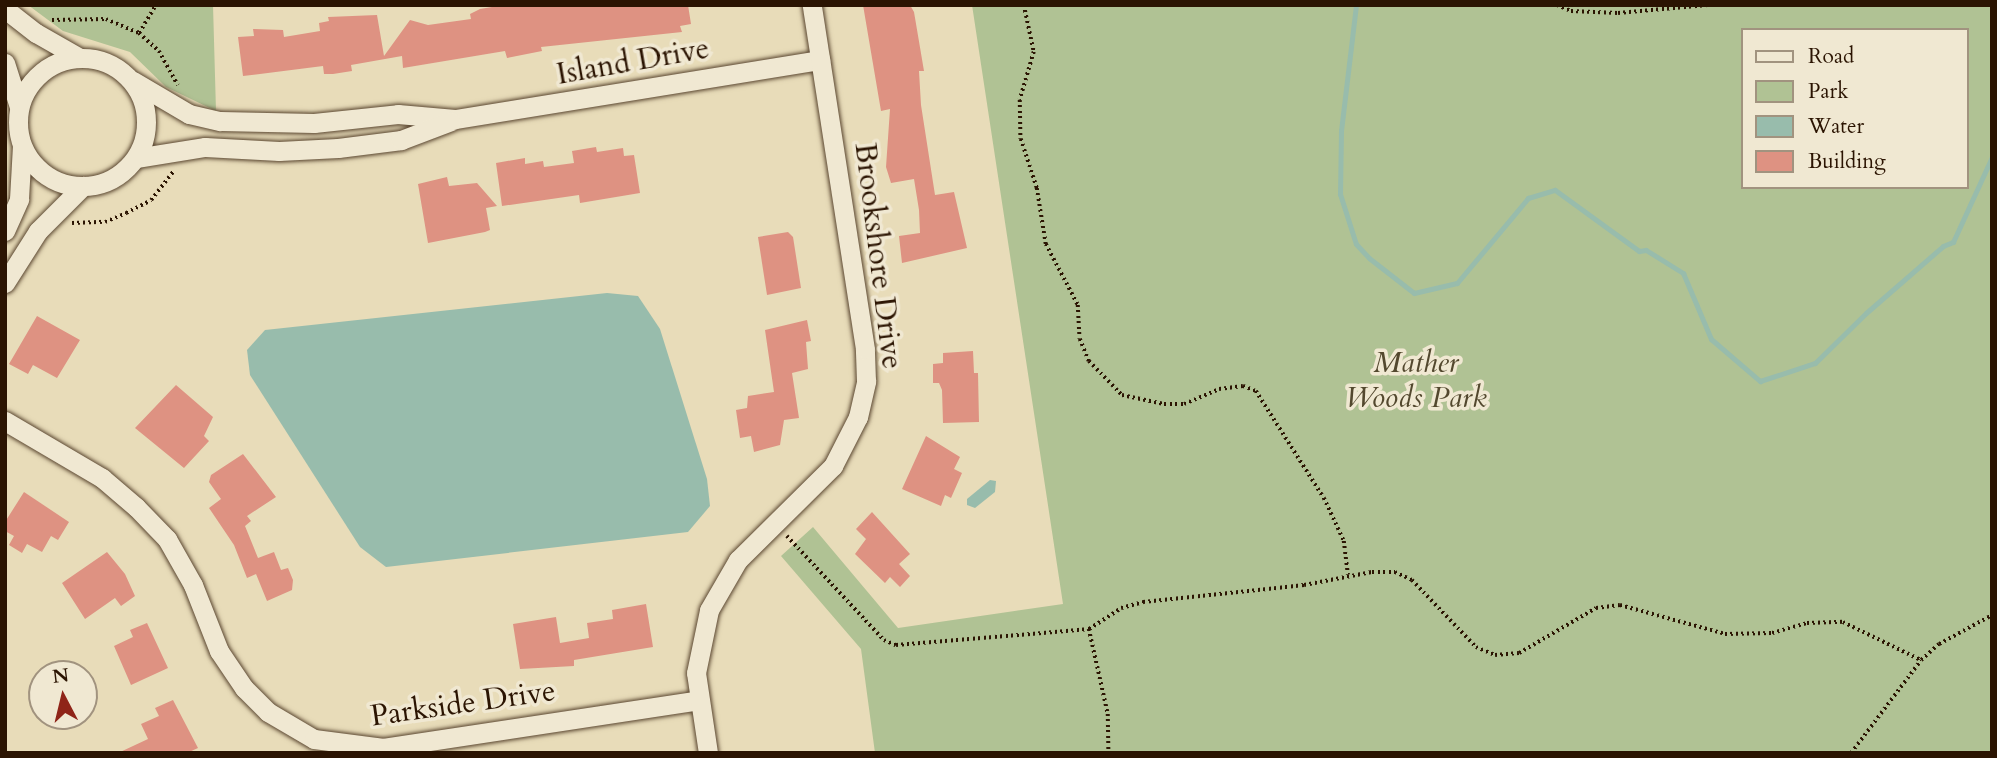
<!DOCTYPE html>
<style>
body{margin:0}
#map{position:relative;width:1997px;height:758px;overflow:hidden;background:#e8dcb9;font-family:Cardo,serif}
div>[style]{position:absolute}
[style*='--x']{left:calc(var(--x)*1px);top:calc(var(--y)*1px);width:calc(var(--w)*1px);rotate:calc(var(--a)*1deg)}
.green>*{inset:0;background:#b0c294}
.water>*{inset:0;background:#98bcac}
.stream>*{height:5px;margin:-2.5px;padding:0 2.5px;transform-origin:2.5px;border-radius:2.5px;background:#98bcac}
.building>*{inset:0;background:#de9282}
.path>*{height:3.5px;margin-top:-1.75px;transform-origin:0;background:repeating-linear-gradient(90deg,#2b1402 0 2px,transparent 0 5.5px)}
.roads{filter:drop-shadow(0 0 2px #5a4630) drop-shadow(0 0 2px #5a4630)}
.minor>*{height:19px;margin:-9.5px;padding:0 9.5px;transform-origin:9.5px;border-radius:9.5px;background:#f0e8d2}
.minor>.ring{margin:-9.5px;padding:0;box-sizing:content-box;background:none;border:19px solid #f0e8d2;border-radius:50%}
span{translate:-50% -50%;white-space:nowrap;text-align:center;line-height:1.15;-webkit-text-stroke:7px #f0e8d2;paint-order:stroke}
.street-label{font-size:30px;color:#2b1402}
.park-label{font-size:30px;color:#53482e;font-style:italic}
.frame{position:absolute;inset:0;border:7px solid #2b1402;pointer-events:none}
.legend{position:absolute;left:1741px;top:28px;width:228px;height:161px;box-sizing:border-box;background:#f0e8d2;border:2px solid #a1937f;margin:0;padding:9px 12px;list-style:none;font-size:21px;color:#2b1402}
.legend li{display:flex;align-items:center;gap:14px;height:35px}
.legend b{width:35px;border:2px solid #a1937f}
.north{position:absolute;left:28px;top:660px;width:70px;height:70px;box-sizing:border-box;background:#f0e8d2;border:2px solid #a1937f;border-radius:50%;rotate:353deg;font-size:19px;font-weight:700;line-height:28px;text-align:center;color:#2b1402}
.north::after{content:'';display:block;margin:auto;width:24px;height:32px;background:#8f2418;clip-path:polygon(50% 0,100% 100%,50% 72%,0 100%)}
</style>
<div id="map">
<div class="green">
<div style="clip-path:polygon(28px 5px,213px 5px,216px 111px,166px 87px,130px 52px,63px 31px)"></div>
<div style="clip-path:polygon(evenodd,972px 5px,1992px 5px,1992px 753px,875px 753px,861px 649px,781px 556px,813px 527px,898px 628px,1063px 604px,972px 5px,1743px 30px,1967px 30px,1967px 187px,1743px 187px,1743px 30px)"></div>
</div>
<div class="water">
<div style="clip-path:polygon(607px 293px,638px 296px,660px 329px,707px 479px,710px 506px,688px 532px,386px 567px,360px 547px,250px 375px,247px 350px,265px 330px)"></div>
<div style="clip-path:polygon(990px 480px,996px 481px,995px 492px,975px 508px,967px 505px,967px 499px)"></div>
</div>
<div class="stream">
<div style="--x:1356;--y:5;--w:127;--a:96.8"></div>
<div style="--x:1341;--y:131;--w:63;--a:90.9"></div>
<div style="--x:1340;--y:194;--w:52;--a:72.3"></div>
<div style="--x:1356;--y:244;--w:19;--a:47"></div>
<div style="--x:1369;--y:258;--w:57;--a:37.9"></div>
<div style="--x:1414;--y:293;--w:44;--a:-13.1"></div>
<div style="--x:1457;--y:283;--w:111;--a:-50.1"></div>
<div style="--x:1528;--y:198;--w:28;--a:-17"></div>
<div style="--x:1555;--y:190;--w:104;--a:36"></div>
<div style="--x:1639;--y:251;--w:7;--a:-8"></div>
<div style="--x:1646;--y:250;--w:44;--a:31.9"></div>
<div style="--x:1683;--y:273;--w:72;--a:67"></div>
<div style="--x:1711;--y:339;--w:65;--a:40.6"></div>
<div style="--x:1760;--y:381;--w:58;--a:-18.1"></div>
<div style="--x:1815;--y:363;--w:71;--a:-44.4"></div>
<div style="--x:1866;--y:313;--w:102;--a:-41"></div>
<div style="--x:1943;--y:246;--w:11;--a:-22"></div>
<div style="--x:1953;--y:242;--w:94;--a:-65.4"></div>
</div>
<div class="building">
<div style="clip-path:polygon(504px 5px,688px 5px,691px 24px,680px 26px,682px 32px,541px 47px,542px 51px,507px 58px,505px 51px,403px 68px,402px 56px,351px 65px,352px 71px,333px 74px,324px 74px,323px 66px,243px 76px,238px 37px,254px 36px,253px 29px,283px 30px,284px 37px,320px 31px,319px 23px,329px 21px,328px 17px,377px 15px,384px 56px,410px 20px,428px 25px,471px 19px,470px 14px,480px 9px)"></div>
<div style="clip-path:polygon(863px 5px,910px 5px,914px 12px,924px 71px,919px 71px,921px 105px,935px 195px,954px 192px,967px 248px,902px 263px,899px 236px,920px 233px,919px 210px,914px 179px,891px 183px,886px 167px,890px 109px,881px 111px)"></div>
<div style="clip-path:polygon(596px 147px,597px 152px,623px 148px,624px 156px,634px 155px,640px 193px,580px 203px,579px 195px,502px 206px,496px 163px,525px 158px,525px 164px,543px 161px,544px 167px,574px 163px,572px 151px)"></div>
<div style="clip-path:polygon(447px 177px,449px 186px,477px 183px,497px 206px,486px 208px,490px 230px,485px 232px,428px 243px,418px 184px)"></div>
<div style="clip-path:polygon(788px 232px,793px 237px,801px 288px,767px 295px,758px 237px)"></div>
<div style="clip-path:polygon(37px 316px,80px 340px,57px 378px,33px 365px,28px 374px,9px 364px)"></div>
<div style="clip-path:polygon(807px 320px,811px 341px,806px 342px,808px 369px,792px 373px,799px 418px,784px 420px,780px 445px,754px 452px,751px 436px,740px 438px,736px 410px,747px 408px,748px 396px,774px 392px,765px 330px)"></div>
<div style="clip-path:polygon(973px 351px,974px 373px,978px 373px,979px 422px,943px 423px,942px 390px,939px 383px,933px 383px,933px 364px,943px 363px,943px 353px)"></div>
<div style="clip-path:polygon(176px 385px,213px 417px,204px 436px,209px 441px,184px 468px,135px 428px)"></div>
<div style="clip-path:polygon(926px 436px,960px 457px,954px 469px,962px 473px,951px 498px,945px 495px,941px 506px,902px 489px)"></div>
<div style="clip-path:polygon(243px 454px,276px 497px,247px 516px,251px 521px,245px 526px,258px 558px,274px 552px,281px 570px,288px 568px,293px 580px,292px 590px,267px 601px,256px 574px,247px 578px,234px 545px,209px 508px,221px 499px,209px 482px,211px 475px)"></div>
<div style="clip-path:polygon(24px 492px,69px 522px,58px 540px,51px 536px,42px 552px,27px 544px,22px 553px,9px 545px,14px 536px,5px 531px,5px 522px)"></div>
<div style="clip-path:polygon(872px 512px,910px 554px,899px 564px,910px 576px,900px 587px,890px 577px,885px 583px,855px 554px,866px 539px,856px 529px)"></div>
<div style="clip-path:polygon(107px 552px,125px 574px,135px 596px,121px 606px,115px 598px,85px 619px,62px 583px)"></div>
<div style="clip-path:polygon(646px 604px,653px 647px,574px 660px,574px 666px,520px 669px,513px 624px,556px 617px,560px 643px,589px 638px,587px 623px,613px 619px,612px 610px)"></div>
<div style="clip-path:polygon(147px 623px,168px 668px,131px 685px,114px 646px,133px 637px,130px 630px)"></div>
<div style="clip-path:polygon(173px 700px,198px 748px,187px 753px,118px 753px,148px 739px,141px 724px,159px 716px,155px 708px)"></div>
</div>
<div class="path">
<div style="--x:1024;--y:5;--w:48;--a:78"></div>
<div style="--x:1034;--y:52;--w:50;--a:106.3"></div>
<div style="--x:1020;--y:100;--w:39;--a:89"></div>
<div style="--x:1021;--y:139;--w:52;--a:71.9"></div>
<div style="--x:1037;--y:188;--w:57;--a:80.9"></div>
<div style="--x:1046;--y:244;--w:69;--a:62.3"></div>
<div style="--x:1078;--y:305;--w:34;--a:87"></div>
<div style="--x:1080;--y:339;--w:24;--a:68"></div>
<div style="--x:1089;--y:361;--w:47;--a:45.9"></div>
<div style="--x:1122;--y:395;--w:43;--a:12.1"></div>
<div style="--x:1164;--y:404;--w:20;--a:0"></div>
<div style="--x:1184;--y:404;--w:38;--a:-23"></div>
<div style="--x:1219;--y:389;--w:24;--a:-7"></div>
<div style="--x:1243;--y:386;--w:14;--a:21"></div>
<div style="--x:1256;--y:391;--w:127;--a:57.6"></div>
<div style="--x:1324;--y:498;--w:47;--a:65.1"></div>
<div style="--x:1344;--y:541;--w:34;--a:83"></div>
<div style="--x:1557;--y:5;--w:15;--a:23"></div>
<div style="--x:1571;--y:11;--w:47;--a:2.4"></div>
<div style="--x:1618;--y:13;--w:90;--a:-5.1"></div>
<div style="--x:52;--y:20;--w:54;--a:-1.1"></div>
<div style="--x:106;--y:19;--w:36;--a:23"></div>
<div style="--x:139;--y:33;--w:27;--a:42"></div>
<div style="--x:159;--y:51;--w:39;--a:61"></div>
<div style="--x:139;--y:33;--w:33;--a:-59"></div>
<div style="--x:72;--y:223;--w:33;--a:-2"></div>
<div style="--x:105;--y:222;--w:23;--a:-23"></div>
<div style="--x:126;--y:213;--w:28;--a:-27"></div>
<div style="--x:151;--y:200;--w:37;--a:-52"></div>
<div style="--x:787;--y:536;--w:142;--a:47"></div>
<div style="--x:884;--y:640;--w:13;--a:23"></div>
<div style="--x:896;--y:645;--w:194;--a:-4.7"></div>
<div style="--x:1089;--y:629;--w:38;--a:-33"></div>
<div style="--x:1121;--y:608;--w:23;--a:-15"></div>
<div style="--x:1143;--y:602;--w:162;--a:-6"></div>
<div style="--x:1304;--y:585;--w:69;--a:-10.8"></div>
<div style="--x:1372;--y:572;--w:23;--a:0"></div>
<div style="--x:1395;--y:572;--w:19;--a:25"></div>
<div style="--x:1412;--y:580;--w:93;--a:46.3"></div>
<div style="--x:1476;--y:647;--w:21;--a:23"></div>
<div style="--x:1495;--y:655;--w:24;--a:-5"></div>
<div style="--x:1519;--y:653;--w:89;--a:-30.3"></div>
<div style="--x:1596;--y:608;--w:24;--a:-7"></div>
<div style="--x:1620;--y:605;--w:109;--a:15.4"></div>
<div style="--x:1725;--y:634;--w:47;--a:-1.2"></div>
<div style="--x:1772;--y:633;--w:36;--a:-16"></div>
<div style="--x:1807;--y:623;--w:36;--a:-2"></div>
<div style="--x:1843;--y:622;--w:87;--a:26"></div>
<div style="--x:1089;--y:629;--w:87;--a:77.4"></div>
<div style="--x:1108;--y:714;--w:39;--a:89"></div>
<div style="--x:1851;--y:753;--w:116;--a:-53"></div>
<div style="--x:1921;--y:660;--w:24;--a:-42"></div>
<div style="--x:1939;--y:644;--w:60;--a:-28.7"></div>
</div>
<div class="roads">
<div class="minor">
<div style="--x:5;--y:9;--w:39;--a:38"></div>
<div style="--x:36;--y:33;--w:48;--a:29.7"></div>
<div class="ring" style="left:18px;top:58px;width:109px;height:109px"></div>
<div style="--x:5;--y:63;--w:46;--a:72.3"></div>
<div style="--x:133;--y:81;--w:65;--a:30.5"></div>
<div style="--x:189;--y:114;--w:32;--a:13"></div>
<div style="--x:220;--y:121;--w:94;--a:1.2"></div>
<div style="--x:314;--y:123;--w:84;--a:-6.1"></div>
<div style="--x:398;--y:114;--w:57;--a:5"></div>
<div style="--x:455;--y:119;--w:370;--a:-9.2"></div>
<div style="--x:136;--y:158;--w:70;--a:-9.1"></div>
<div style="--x:205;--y:147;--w:74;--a:3.1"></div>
<div style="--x:279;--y:151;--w:59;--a:-2.9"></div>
<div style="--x:338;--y:148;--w:64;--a:-7.2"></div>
<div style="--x:401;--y:140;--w:53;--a:-20.8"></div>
<div style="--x:5;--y:231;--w:35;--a:-66"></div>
<div style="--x:19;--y:199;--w:53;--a:-86.8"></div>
<div style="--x:5;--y:283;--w:62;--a:-57.6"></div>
<div style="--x:38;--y:231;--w:64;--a:-45"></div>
<div style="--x:5;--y:421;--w:113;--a:30.4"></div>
<div style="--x:102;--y:478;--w:45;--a:40.5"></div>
<div style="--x:136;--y:507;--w:45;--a:45.9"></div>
<div style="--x:167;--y:539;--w:53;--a:60.5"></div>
<div style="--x:193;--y:585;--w:71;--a:68.5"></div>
<div style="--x:219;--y:651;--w:45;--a:56"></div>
<div style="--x:244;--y:688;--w:34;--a:45"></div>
<div style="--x:268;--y:712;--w:53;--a:30.4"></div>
<div style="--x:314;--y:739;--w:70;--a:7.4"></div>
<div style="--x:383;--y:748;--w:320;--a:-8.6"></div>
<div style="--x:708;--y:753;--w:81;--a:-98.5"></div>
<div style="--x:696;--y:673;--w:64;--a:-78.3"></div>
<div style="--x:709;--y:610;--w:58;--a:-59.9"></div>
<div style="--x:738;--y:560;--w:134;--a:-44.7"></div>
<div style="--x:833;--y:466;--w:55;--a:-63"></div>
<div style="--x:858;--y:417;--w:37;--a:-77"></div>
<div style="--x:866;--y:381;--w:32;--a:-92"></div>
<div style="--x:865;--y:349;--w:348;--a:-98.8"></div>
</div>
</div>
<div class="street-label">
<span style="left:633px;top:62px;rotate:-10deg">Island Drive</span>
<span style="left:878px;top:256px;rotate:83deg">Brookshore Drive</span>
<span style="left:463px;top:704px;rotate:-8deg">Parkside Drive</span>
</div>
<div class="park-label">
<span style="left:1416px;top:380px">Mather<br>Woods Park</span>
</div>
<div class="frame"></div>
<ul class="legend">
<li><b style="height:9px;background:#f0e8d2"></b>Road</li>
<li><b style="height:19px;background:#b0c294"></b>Park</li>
<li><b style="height:19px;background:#98bcac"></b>Water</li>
<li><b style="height:19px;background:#de9282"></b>Building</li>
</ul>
<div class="north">N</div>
</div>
